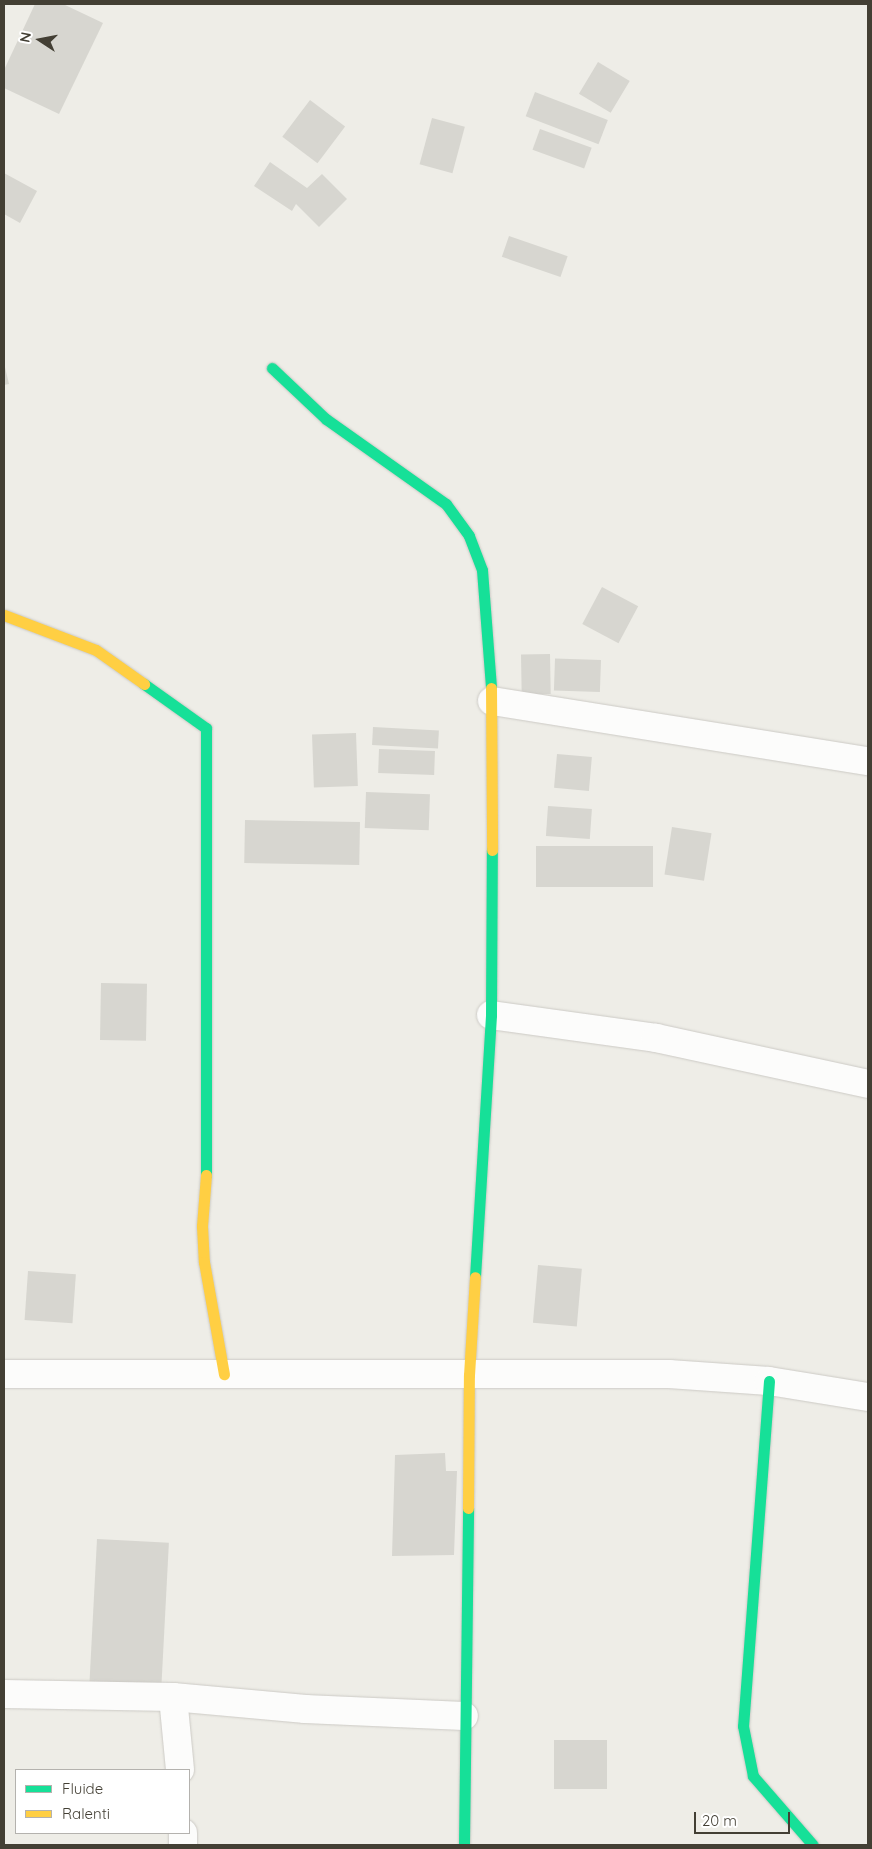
<!DOCTYPE html>
<style>
body{margin:0}
#map{position:relative;width:872px;height:1849px;overflow:hidden;background:#eeede7;font-family:Quicksand,sans-serif}
div>[style]{position:absolute}
[style*='--x']{left:calc(var(--x)*1px);top:calc(var(--y)*1px);width:calc(var(--w)*1px);rotate:calc(var(--a)*1deg)}
.building>*{inset:0;background:#d7d6d0;transform-origin:0 0}
.roads{filter:drop-shadow(0 0 1px #cccac5) drop-shadow(0 0 1px #cccac5)}
.street>*{height:28px;margin:-14px;padding:0 14px;transform-origin:14px;border-radius:14px;background:#fcfcfb}
.fast>*{height:11px;margin:-5.5px;padding:0 5.5px;transform-origin:5.5px;border-radius:5.5px;background:#16e098}
.slow>*{height:11px;margin:-5.5px;padding:0 5.5px;transform-origin:5.5px;border-radius:5.5px;background:#ffcf43}
span{translate:-50% -50%;white-space:nowrap;text-align:center;line-height:1.15;-webkit-text-stroke:4px #fff;paint-order:stroke}
.frame{position:absolute;inset:0;border:5px solid #433f34;pointer-events:none}
.legend{position:absolute;left:15px;top:1769px;width:175px;height:65px;box-sizing:border-box;background:#fff;border:1px solid #b4b2ae;margin:0;padding:6px 9px;list-style:none;font-size:15px;color:#433f34}
.legend li{display:flex;align-items:center;gap:10px;height:25px}
.legend b{width:25px;border:1px solid #b4b2ae}
.north{position:absolute;left:15px;top:15px;width:50px;height:50px;-webkit-text-stroke:4px #fff;paint-order:stroke;rotate:281deg;font-size:14px;font-weight:700;line-height:20px;text-align:center;color:#433f34}
.north::after{content:'';display:block;margin:auto;width:18px;height:22px;background:#433f34;clip-path:polygon(50% 0,100% 100%,50% 72%,0 100%)}
.scale{position:absolute;left:694px;top:1812px;width:96px;height:22px;box-sizing:border-box;border:2px solid #433f34;border-top:0;padding-left:6px;font-size:15px;line-height:18px;white-space:nowrap;color:#433f34;-webkit-text-stroke:4px #fff;paint-order:stroke}
</style>
<div id="map">
<div class="building">
<div style="clip-path:polygon(35px 4px,63px 4px,103px 23px,59px 114px,4px 88px,4px 70px)"></div>
<div style="left:598px;top:62px;width:37px;height:37px;rotate:31deg"></div>
<div style="left:535px;top:92px;width:78px;height:26px;rotate:21deg"></div>
<div style="left:310px;top:100px;width:44px;height:46px;rotate:37deg"></div>
<div style="left:432px;top:118px;width:34px;height:48px;rotate:15deg"></div>
<div style="left:540px;top:129px;width:55px;height:22px;rotate:20deg"></div>
<div style="clip-path:polygon(270px 162px,307px 188px,322px 174px,347px 199px,319px 227px,296px 204px,292px 211px,254px 186px)"></div>
<div style="clip-path:polygon(4px 173px,37px 191px,20px 223px,4px 214px)"></div>
<div style="left:509px;top:236px;width:62px;height:22px;rotate:19deg"></div>
<div style="clip-path:polygon(4px 363px,9px 384px,4px 385px)"></div>
<div style="left:602px;top:587px;width:41px;height:42px;rotate:28deg"></div>
<div style="left:550px;top:654px;width:40px;height:29px;rotate:89deg"></div>
<div style="left:601px;top:660px;width:32px;height:46px;rotate:92deg"></div>
<div style="left:373px;top:727px;width:66px;height:18px;rotate:3deg"></div>
<div style="left:356px;top:733px;width:53px;height:44px;rotate:88deg"></div>
<div style="left:379px;top:749px;width:56px;height:24px;rotate:2deg"></div>
<div style="left:557px;top:754px;width:35px;height:34px;rotate:5deg"></div>
<div style="left:366px;top:792px;width:64px;height:36px;rotate:2deg"></div>
<div style="left:548px;top:806px;width:44px;height:30px;rotate:4deg"></div>
<div style="left:245px;top:820px;width:115px;height:43px;rotate:1deg"></div>
<div style="left:672px;top:827px;width:40px;height:48px;rotate:9deg"></div>
<div style="left:653px;top:846px;width:41px;height:117px;rotate:90deg"></div>
<div style="left:101px;top:983px;width:46px;height:57px;rotate:1deg"></div>
<div style="left:538px;top:1265px;width:44px;height:58px;rotate:5deg"></div>
<div style="left:28px;top:1271px;width:48px;height:49px;rotate:4deg"></div>
<div style="clip-path:polygon(445px 1453px,446px 1471px,457px 1471px,454px 1555px,392px 1556px,395px 1455px)"></div>
<div style="left:97px;top:1539px;width:72px;height:146px;rotate:3deg"></div>
<div style="left:554px;top:1740px;width:53px;height:49px"></div>
</div>
<div class="roads">
<div class="street">
<div style="--x:492;--y:701;--w:381;--a:9.1"></div>
<div style="--x:491;--y:1015;--w:167;--a:7.9"></div>
<div style="--x:656;--y:1038;--w:217;--a:12.2"></div>
<div style="--x:4;--y:1374;--w:665;--a:0"></div>
<div style="--x:669;--y:1374;--w:100;--a:4"></div>
<div style="--x:769;--y:1381;--w:100;--a:9.2"></div>
<div style="--x:4;--y:1694;--w:169;--a:1"></div>
<div style="--x:173;--y:1697;--w:133;--a:5.2"></div>
<div style="--x:305;--y:1709;--w:159;--a:2.5"></div>
<div style="--x:173;--y:1697;--w:73;--a:84.5"></div>
<div style="--x:183;--y:1833;--w:12;--a:90"></div>
</div>
<div class="fast">
<div style="--x:272;--y:368;--w:74;--a:43.4"></div>
<div style="--x:326;--y:419;--w:147;--a:35.3"></div>
<div style="--x:446;--y:504;--w:39;--a:54"></div>
<div style="--x:469;--y:536;--w:36;--a:69"></div>
<div style="--x:482;--y:570;--w:118;--a:85.6"></div>
<div style="--x:144;--y:684;--w:76;--a:35.4"></div>
<div style="--x:206;--y:728;--w:447;--a:90"></div>
<div style="--x:475;--y:1277;--w:262;--a:-86.5"></div>
<div style="--x:491;--y:1015;--w:165;--a:-89.7"></div>
<div style="--x:769;--y:1381;--w:346;--a:94.3"></div>
<div style="--x:743;--y:1726;--w:51;--a:78.7"></div>
<div style="--x:753;--y:1776;--w:91;--a:49"></div>
<div style="--x:464;--y:1845;--w:337;--a:-89.3"></div>
</div>
<div class="slow">
<div style="--x:4;--y:615;--w:98;--a:20.8"></div>
<div style="--x:96;--y:650;--w:59;--a:35.3"></div>
<div style="--x:491;--y:688;--w:162;--a:89.6"></div>
<div style="--x:206;--y:1175;--w:51;--a:94.5"></div>
<div style="--x:202;--y:1226;--w:36;--a:87"></div>
<div style="--x:204;--y:1262;--w:114;--a:79.9"></div>
<div style="--x:468;--y:1508;--w:133;--a:-89.6"></div>
<div style="--x:469;--y:1375;--w:98;--a:-86.5"></div>
</div>
</div>
<div class="frame"></div>
<ul class="legend">
<li><b style="height:6px;background:#16e098"></b>Fluide</li>
<li><b style="height:6px;background:#ffcf43"></b>Ralenti</li>
</ul>
<div class="north">N</div>
<div class="scale">20 m</div>
</div>
